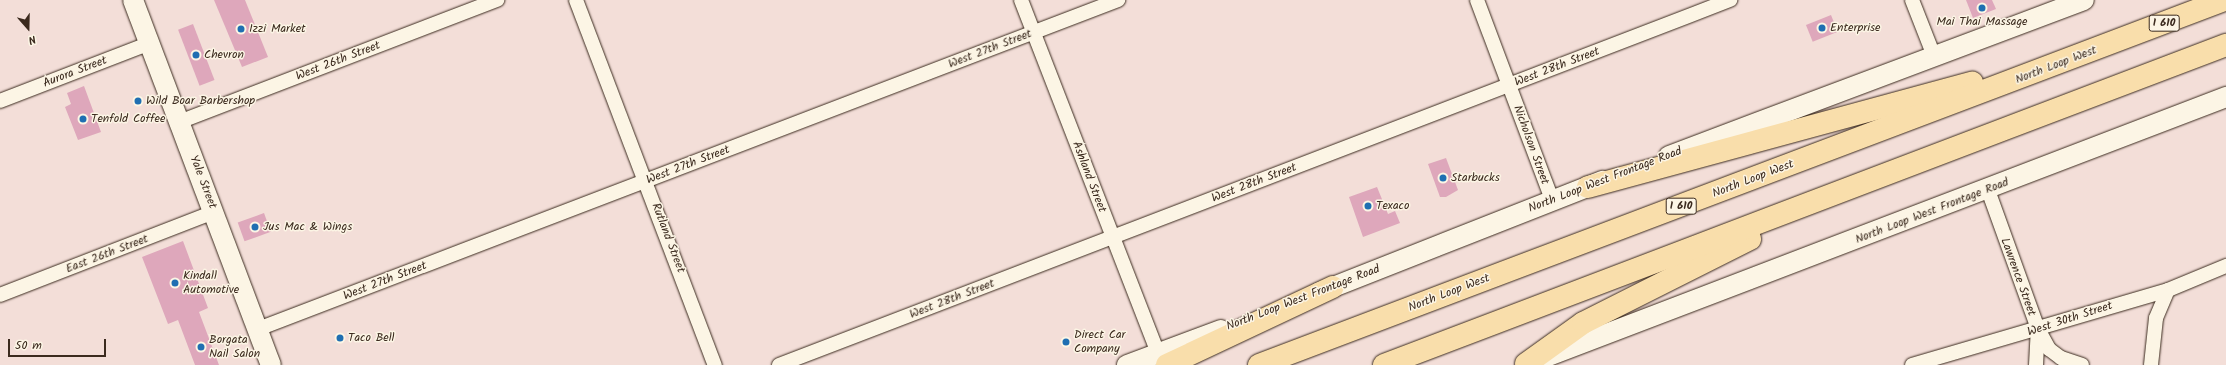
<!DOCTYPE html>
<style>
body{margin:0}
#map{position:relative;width:2226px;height:365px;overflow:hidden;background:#f3ded8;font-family:Kalam,sans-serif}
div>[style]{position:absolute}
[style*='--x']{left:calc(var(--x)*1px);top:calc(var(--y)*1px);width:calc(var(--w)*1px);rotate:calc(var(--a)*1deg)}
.building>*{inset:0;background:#dea7bb;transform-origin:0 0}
.roads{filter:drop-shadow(0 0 1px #3b2a1e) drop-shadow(0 0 1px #3b2a1e)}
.street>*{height:14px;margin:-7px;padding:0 7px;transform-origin:7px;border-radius:7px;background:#fcf5e5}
.secondary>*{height:20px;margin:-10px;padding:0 10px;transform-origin:10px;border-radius:10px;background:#fcf5e5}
.highway>*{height:22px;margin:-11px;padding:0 11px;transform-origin:11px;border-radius:11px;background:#f9deab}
.dots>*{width:11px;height:11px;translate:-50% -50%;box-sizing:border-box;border:2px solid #fcf5e5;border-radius:50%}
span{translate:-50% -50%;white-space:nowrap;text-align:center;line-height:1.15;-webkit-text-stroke:3px #fcf5e5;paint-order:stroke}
.shield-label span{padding:1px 3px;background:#fcf5e5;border:1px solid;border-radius:3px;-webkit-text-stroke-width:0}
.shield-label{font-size:11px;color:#3b2a1e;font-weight:700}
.poi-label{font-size:12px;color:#3b2a1e}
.left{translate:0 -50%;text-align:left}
.street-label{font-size:12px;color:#3b2a1e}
.north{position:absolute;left:8px;top:8px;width:40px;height:40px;-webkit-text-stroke:3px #fcf5e5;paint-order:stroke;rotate:160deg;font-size:11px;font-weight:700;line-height:16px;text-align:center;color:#3b2a1e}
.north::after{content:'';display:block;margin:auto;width:14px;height:18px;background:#3b2a1e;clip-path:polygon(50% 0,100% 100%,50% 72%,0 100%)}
.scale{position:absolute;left:8px;top:339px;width:98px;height:18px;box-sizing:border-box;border:2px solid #3b2a1e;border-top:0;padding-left:5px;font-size:12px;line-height:14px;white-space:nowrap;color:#3b2a1e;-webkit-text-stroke:3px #fcf5e5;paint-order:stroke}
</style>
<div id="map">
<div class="building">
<div style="clip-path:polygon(214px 0,245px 0,268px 57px,242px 67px)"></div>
<div style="clip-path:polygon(1966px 0,1992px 0,1996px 9px,1973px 18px)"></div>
<div style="left:1831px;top:15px;width:18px;height:27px;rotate:68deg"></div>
<div style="left:193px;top:24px;width:60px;height:16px;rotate:69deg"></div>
<div style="clip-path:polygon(84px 86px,101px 132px,78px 140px,65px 107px,71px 104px,67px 93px)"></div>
<div style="clip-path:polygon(1446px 158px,1458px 190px,1446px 197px,1440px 197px,1428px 164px)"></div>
<div style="clip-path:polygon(1377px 187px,1388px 214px,1395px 211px,1400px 223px,1363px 237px,1349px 197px)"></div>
<div style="left:264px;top:213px;width:20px;height:28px;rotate:70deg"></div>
<div style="clip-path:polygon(183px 241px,208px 308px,199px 312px,219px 365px,195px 365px,178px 320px,168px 324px,142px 257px)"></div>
</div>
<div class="roads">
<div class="street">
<div style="--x:576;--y:0;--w:391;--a:69.2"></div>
<div style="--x:1021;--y:0;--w:380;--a:68.8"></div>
<div style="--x:1477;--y:0;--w:214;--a:69.4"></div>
<div style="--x:1912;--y:0;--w:60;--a:68.6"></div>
<div style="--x:0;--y:101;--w:161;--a:-21.1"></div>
<div style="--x:179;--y:122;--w:341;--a:-21"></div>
<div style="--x:1988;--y:190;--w:148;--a:70.2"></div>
<div style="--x:2038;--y:329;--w:23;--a:61"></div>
<div style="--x:2049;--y:349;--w:15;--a:37"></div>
<div style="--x:2061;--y:358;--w:22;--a:18"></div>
<div style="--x:0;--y:295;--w:230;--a:-21.2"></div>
<div style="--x:258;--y:329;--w:921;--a:-20.93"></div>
<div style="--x:779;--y:365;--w:1019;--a:-21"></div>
<div style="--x:1912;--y:365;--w:267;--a:-16.3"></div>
<div style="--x:2168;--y:290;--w:63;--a:-22.5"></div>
<div style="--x:2036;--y:365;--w:36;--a:-87"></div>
<div style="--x:2151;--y:365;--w:47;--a:-83.9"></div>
<div style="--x:2156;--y:318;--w:30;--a:-67"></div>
</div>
<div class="secondary">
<div style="--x:133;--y:0;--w:390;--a:69.3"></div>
<div style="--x:1669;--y:156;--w:443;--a:-20.6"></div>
<div style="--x:1318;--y:293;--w:306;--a:-21.5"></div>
<div style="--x:1538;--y:360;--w:737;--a:-20.92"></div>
<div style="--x:1127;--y:365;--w:100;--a:-20.4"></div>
</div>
<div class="highway">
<div style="--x:1588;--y:187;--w:398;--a:-15.2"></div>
<div style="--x:1526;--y:364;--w:70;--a:-35.7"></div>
<div style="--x:1583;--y:323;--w:187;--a:-26.7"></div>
<div style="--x:1167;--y:365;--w:183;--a:-25.2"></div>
<div style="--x:1259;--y:365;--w:1032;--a:-20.72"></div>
<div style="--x:1384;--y:365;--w:901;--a:-20.81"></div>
</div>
</div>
<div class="dots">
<div style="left:1982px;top:8px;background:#1f6fb2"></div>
<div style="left:1822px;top:28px;background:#1f6fb2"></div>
<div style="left:241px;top:29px;background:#1f6fb2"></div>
<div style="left:196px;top:55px;background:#1f6fb2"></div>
<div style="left:138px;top:101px;background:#1f6fb2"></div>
<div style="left:83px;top:119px;background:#1f6fb2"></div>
<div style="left:1443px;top:178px;background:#1f6fb2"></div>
<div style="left:1368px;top:206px;background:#1f6fb2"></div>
<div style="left:255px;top:227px;background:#1f6fb2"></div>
<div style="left:175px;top:283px;background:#1f6fb2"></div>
<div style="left:340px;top:338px;background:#1f6fb2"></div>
<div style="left:1066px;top:342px;background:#1f6fb2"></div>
<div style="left:201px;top:347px;background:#1f6fb2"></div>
</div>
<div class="shield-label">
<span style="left:2164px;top:23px">I 610</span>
<span style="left:1681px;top:206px">I 610</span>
</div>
<div class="poi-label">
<span style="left:1982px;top:22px">Mai Thai Massage</span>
<span class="left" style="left:1830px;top:28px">Enterprise</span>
<span class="left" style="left:249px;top:29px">Izzi Market</span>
<span class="left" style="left:204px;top:55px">Chevron</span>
<span class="left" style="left:146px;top:101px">Wild Boar Barbershop</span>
<span class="left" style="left:91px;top:119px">Tenfold Coffee</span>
<span class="left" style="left:1451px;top:178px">Starbucks</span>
<span class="left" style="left:1376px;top:206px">Texaco</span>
<span class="left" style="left:263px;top:227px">Jus Mac &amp; Wings</span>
<span class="left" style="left:183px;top:283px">Kindall<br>Automotive</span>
<span class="left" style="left:1074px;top:342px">Direct Car<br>Company</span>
<span class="left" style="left:348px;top:338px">Taco Bell</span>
<span class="left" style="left:209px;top:347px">Borgata<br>Nail Salon</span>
</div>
<div class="street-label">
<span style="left:990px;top:49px;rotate:-21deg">West 27th Street</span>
<span style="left:338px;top:61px;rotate:-21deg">West 26th Street</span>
<span style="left:2056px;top:65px;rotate:-21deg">North Loop West</span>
<span style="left:1557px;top:67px;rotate:-21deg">West 28th Street</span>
<span style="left:75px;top:72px;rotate:-21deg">Aurora Street</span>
<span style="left:1531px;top:145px;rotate:70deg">Nicholson Street</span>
<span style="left:688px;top:165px;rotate:-21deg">West 27th Street</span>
<span style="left:1089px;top:177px;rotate:69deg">Ashland Street</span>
<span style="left:1753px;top:179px;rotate:-21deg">North Loop West</span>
<span style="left:1605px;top:180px;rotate:-21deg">North Loop West Frontage Road</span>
<span style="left:203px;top:182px;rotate:69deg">Yale Street</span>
<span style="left:1254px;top:183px;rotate:-21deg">West 28th Street</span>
<span style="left:1932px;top:211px;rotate:-21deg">North Loop West Frontage Road</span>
<span style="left:668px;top:238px;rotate:69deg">Rutland Street</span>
<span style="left:107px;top:254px;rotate:-21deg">East 26th Street</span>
<span style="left:2018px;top:277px;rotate:70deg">Lawrence Street</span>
<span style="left:385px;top:281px;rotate:-21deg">West 27th Street</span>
<span style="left:1449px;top:293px;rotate:-21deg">North Loop West</span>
<span style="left:1303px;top:298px;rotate:-21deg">North Loop West Frontage Road</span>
<span style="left:952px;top:299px;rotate:-21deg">West 28th Street</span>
<span style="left:2070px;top:319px;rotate:-18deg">West 30th Street</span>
</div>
<div class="north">N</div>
<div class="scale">50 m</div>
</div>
